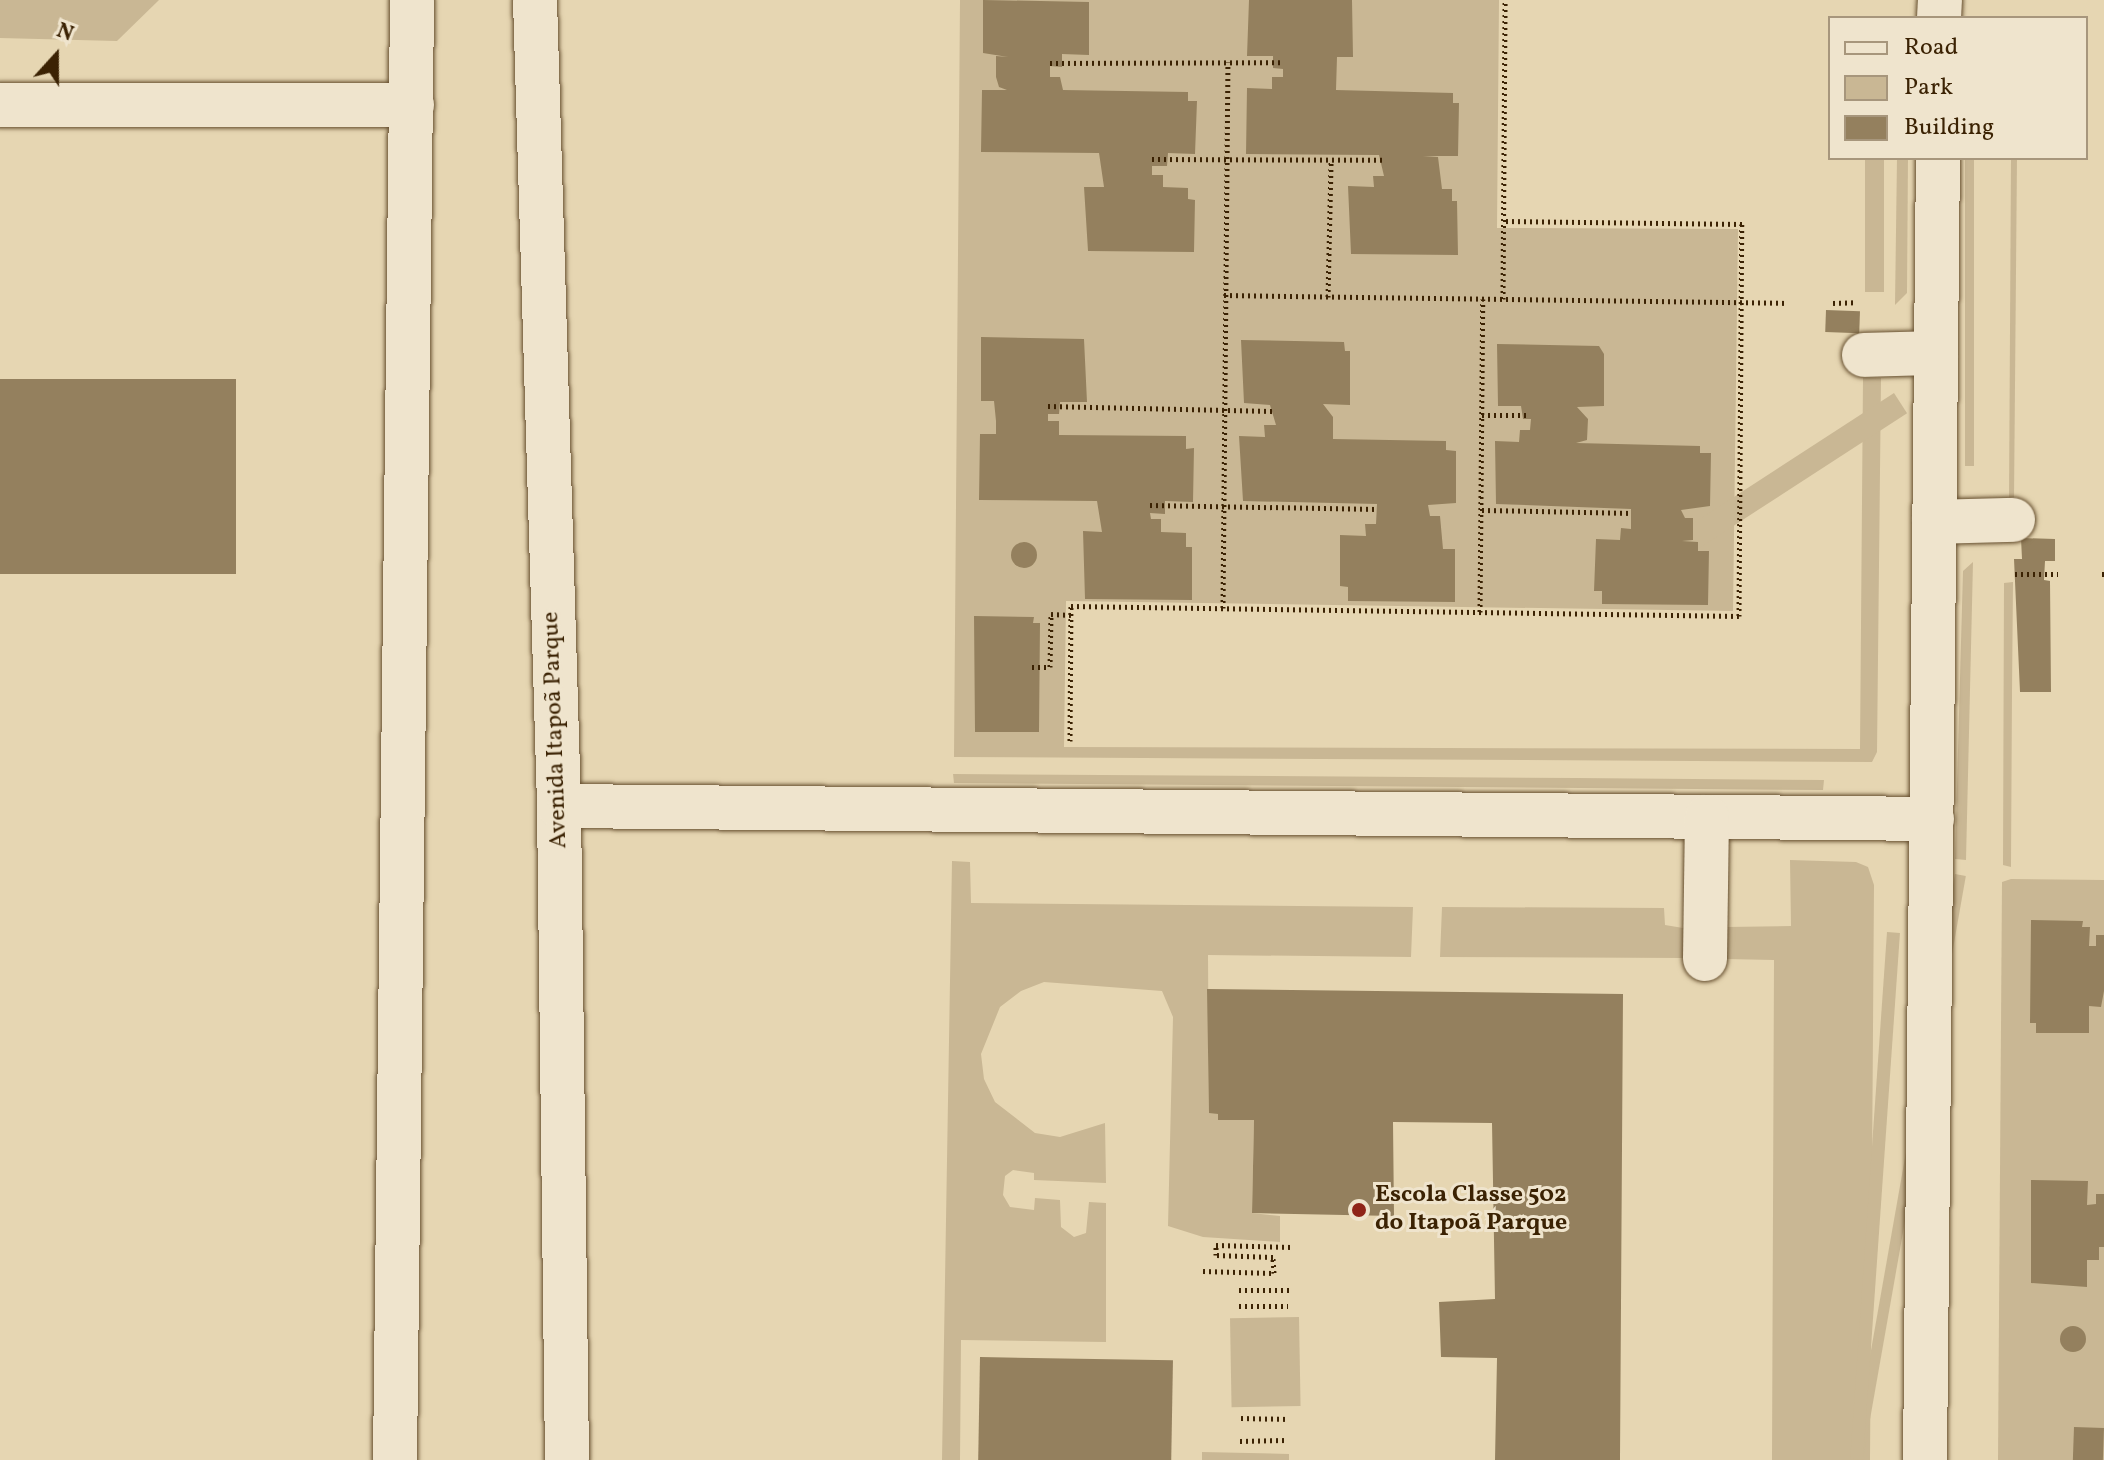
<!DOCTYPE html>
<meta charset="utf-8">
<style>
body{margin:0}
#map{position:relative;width:2104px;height:1460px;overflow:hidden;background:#e6d6b2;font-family:Vollkorn,serif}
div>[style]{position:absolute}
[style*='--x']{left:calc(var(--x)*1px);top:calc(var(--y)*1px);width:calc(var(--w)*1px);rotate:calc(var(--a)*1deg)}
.green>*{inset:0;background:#c9b794;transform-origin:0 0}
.building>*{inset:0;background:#94805e;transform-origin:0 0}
.round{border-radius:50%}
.path>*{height:5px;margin-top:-2.5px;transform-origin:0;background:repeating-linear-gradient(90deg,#3b2203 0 2px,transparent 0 6px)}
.roads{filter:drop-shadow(0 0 2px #664f2f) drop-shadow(0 0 2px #664f2f)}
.minor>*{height:44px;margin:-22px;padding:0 22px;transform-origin:22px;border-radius:22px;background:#efe4cd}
.dots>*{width:22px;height:22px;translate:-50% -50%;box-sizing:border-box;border:4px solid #efe4cd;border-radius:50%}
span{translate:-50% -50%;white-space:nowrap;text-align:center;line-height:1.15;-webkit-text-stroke:6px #efe4cd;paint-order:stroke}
.street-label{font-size:24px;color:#3b2203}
.poi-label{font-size:24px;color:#3b2203;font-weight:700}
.left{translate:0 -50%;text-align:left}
.legend{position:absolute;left:1828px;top:16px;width:260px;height:144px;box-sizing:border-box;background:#efe4cd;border:2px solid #a7967c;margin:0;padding:10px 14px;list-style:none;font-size:24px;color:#3b2203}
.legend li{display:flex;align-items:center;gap:16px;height:40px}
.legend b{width:40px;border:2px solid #a7967c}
.north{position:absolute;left:16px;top:16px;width:80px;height:80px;-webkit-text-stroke:6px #efe4cd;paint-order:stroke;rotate:21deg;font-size:22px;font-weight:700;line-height:32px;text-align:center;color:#3b2203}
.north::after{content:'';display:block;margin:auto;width:28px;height:36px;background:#3b2203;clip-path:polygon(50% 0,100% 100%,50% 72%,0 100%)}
</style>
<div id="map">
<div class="green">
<div style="clip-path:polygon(0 0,159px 0,117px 41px,0 38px)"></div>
<div style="clip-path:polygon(960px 0,1499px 0,1497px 228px,1738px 229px,1733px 611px,1066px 601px,1064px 747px,1860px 749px,1863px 378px,1881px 378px,1877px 752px,1872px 762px,954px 757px)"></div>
<div style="left:1865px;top:158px;width:19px;height:134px"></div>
<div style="clip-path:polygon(1897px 158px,1908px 158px,1907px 293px,1895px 305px)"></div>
<div style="left:1965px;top:158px;width:9px;height:308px"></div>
<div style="clip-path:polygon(2011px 158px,2017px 158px,2014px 499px,2009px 500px)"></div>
<div style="left:1894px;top:393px;width:24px;height:316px;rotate:57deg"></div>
<div style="clip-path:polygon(1973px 562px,1966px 860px,1955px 859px,1963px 571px)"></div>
<div style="clip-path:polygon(2013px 582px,2012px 693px,2011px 867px,2003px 865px,2004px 583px)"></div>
<div style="clip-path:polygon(953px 774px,1576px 778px,1824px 780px,1823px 790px,954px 783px)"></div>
<div style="clip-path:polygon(1790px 860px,1856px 862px,1868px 867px,1874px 885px,1870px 1460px,1772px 1460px,1774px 960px,1725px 959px,1727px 927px,1791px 926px)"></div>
<div style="clip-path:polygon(952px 861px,970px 862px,971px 903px,1413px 907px,1411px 957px,1208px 955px,1209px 1112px,1254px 1120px,1252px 1213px,1280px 1216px,1280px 1242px,1203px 1237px,1168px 1226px,1173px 1017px,1162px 991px,1044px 982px,1021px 991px,1000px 1007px,981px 1054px,984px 1079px,995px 1102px,1035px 1133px,1060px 1137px,1105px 1123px,1106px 1183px,1034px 1180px,1034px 1173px,1013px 1170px,1005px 1176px,1003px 1195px,1010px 1207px,1034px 1210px,1035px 1198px,1060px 1200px,1061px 1227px,1074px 1237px,1086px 1233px,1089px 1202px,1106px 1203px,1106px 1342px,961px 1340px,960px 1460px,942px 1460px)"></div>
<div style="left:1955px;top:874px;width:11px;height:586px;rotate:10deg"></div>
<div style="clip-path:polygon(2011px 879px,2104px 880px,2104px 1460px,1998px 1460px,2002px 882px)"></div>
<div style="clip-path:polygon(1442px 907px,1664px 908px,1665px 925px,1683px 928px,1684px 958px,1440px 957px)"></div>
<div style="left:1887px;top:932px;width:13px;height:528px;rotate:4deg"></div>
<div style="left:1299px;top:1317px;width:89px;height:69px;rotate:89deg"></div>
<div style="clip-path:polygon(1202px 1452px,1289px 1454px,1289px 1460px,1202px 1460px)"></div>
</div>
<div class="building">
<div style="clip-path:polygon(983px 0,1089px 2px,1089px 55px,1062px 54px,1062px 67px,1050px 66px,1050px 77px,1060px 77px,1063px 90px,1188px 92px,1188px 101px,1197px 101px,1195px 154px,1168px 153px,1167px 166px,1152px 166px,1152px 175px,1163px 175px,1163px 187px,1188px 188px,1188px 199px,1195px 200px,1194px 252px,1088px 251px,1084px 187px,1104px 187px,1099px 153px,981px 152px,982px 90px,1007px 90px,999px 87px,996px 77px,996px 56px,1008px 57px,983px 53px)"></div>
<div style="clip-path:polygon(1249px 0,1352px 0,1353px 57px,1337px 57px,1336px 90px,1453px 93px,1453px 103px,1459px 103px,1458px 156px,1423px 156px,1438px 157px,1442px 189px,1452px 189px,1452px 201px,1457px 201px,1458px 255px,1351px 254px,1348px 186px,1374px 187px,1373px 176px,1384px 176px,1379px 155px,1246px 154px,1247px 88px,1272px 89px,1272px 77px,1283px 77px,1283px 69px,1273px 68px,1273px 56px,1247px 56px)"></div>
<div style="left:1826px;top:310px;width:34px;height:22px;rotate:2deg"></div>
<div style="clip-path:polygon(981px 337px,1084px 339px,1087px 402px,1060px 402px,1059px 414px,1048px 414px,1048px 421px,1059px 421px,1059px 435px,1186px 436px,1186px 449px,1194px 448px,1193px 502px,1165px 501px,1165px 514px,1150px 513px,1151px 519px,1161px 519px,1161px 532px,1186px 533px,1186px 547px,1192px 547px,1192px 600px,1085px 599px,1083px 531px,1102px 532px,1097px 501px,979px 500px,980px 434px,996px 434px,996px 421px,994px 401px,981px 401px)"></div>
<div style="clip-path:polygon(1241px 340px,1344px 342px,1345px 351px,1350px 351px,1350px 405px,1323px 404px,1333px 417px,1333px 439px,1446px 441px,1446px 450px,1456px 451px,1456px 503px,1428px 505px,1430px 516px,1440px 516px,1443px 549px,1455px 549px,1455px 602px,1348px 601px,1348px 587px,1340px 586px,1340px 535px,1366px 536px,1365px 524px,1376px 524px,1377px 504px,1243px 501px,1239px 436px,1265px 437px,1264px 425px,1276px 425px,1270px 405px,1244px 403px)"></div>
<div style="clip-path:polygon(1497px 344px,1599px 346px,1604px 354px,1604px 406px,1577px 407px,1588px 419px,1587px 440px,1576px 443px,1700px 446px,1700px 453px,1711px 453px,1710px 506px,1681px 510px,1685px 518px,1693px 518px,1693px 540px,1682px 541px,1698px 542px,1698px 551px,1709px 551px,1708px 605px,1602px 604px,1602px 591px,1594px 591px,1596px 539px,1620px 540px,1621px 528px,1631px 529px,1631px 509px,1496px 504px,1495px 441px,1519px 442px,1520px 430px,1530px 430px,1531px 419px,1523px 419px,1521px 406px,1498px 406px)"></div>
<div style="left:0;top:379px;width:236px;height:195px"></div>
<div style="clip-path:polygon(2021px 538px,2055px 539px,2055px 561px,2045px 561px,2044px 580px,2050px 581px,2051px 692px,2020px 692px,2014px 559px,2022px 559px)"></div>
<div class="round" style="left:1011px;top:542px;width:26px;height:26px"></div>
<div style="clip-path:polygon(974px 616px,1034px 617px,1033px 623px,1040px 623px,1039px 732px,975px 732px)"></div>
<div style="clip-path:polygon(2031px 920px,2083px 921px,2082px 927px,2090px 927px,2089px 946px,2096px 946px,2096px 935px,2104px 935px,2104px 991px,2101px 1007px,2089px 1006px,2089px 1033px,2036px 1033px,2036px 1023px,2030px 1023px)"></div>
<div style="clip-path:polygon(1207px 989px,1623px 994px,1620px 1460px,1495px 1460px,1497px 1358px,1441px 1357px,1439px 1302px,1495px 1299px,1492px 1123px,1393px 1122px,1394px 1216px,1252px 1213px,1254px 1120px,1218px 1120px,1218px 1114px,1209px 1113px)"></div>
<div style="clip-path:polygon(2031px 1180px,2088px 1181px,2087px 1205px,2096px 1204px,2096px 1194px,2104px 1194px,2104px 1247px,2099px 1247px,2099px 1260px,2087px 1260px,2087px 1287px,2031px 1283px)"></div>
<div class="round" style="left:2060px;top:1326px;width:26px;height:26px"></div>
<div style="left:980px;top:1357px;width:193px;height:103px;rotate:1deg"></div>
<div style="left:2074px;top:1427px;width:30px;height:33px;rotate:2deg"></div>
</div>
<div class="path">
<div style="--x:1050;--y:63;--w:234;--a:-0.2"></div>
<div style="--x:1152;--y:159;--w:233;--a:0.2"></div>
<div style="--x:1224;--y:295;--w:563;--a:0.81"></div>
<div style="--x:1328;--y:297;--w:137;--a:-88.7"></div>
<div style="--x:1503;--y:299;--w:299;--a:-89.6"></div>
<div style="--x:1833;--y:303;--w:23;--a:-2"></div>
<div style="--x:1048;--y:406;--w:228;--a:1.3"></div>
<div style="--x:1482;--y:415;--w:48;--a:0"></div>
<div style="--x:1150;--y:505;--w:227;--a:1"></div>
<div style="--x:1482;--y:510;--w:150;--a:1.1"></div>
<div style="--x:2015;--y:574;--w:43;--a:0"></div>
<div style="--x:2102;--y:574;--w:2;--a:0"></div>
<div style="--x:1223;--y:608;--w:546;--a:-89.48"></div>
<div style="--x:1480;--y:612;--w:313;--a:-89.5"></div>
<div style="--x:1032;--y:667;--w:18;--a:0"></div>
<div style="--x:1050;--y:667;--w:53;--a:-88.9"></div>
<div style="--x:1051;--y:614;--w:20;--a:3"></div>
<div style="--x:1070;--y:741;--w:135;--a:-89.6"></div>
<div style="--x:1071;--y:606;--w:668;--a:0.86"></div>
<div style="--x:1739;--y:616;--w:392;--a:-89.6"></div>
<div style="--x:1742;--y:224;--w:239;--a:-179.3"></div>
<div style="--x:1203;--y:1271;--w:71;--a:1.6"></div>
<div style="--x:1274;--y:1273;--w:16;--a:-94"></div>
<div style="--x:1273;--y:1257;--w:57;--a:-178"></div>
<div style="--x:1216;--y:1255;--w:10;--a:-90"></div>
<div style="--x:1216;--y:1245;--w:76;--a:1.5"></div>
<div style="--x:1239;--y:1290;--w:51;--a:0"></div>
<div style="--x:1239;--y:1306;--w:49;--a:0"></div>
<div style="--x:1241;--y:1418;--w:47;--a:1.2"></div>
<div style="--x:1240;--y:1441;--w:48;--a:-1.2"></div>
</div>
<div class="roads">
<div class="minor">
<div style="--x:535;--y:0;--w:806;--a:88.29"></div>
<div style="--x:559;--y:806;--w:654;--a:89.3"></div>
<div style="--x:1939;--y:18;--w:18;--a:-87"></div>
<div style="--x:0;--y:105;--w:412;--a:0"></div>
<div style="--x:1864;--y:355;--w:72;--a:-1.6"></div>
<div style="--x:1934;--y:522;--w:79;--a:-1.5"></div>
<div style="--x:559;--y:806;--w:1373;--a:0.54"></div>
<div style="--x:1705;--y:959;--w:142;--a:-89.2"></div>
<div style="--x:395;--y:1460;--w:1460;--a:-89.33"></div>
<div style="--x:1925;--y:1460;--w:1302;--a:-89.43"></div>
</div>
</div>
<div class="dots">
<div style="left:1359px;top:1210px;background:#8f2418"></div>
</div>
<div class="street-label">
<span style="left:556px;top:730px;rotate:-92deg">Avenida Itapoã Parque</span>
</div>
<div class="poi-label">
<span class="left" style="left:1375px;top:1210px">Escola Classe 502<br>do Itapoã Parque</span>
</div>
<ul class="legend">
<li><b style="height:10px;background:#efe4cd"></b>Road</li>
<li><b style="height:22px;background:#c9b794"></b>Park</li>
<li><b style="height:22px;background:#94805e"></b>Building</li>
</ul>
<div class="north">N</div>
</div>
